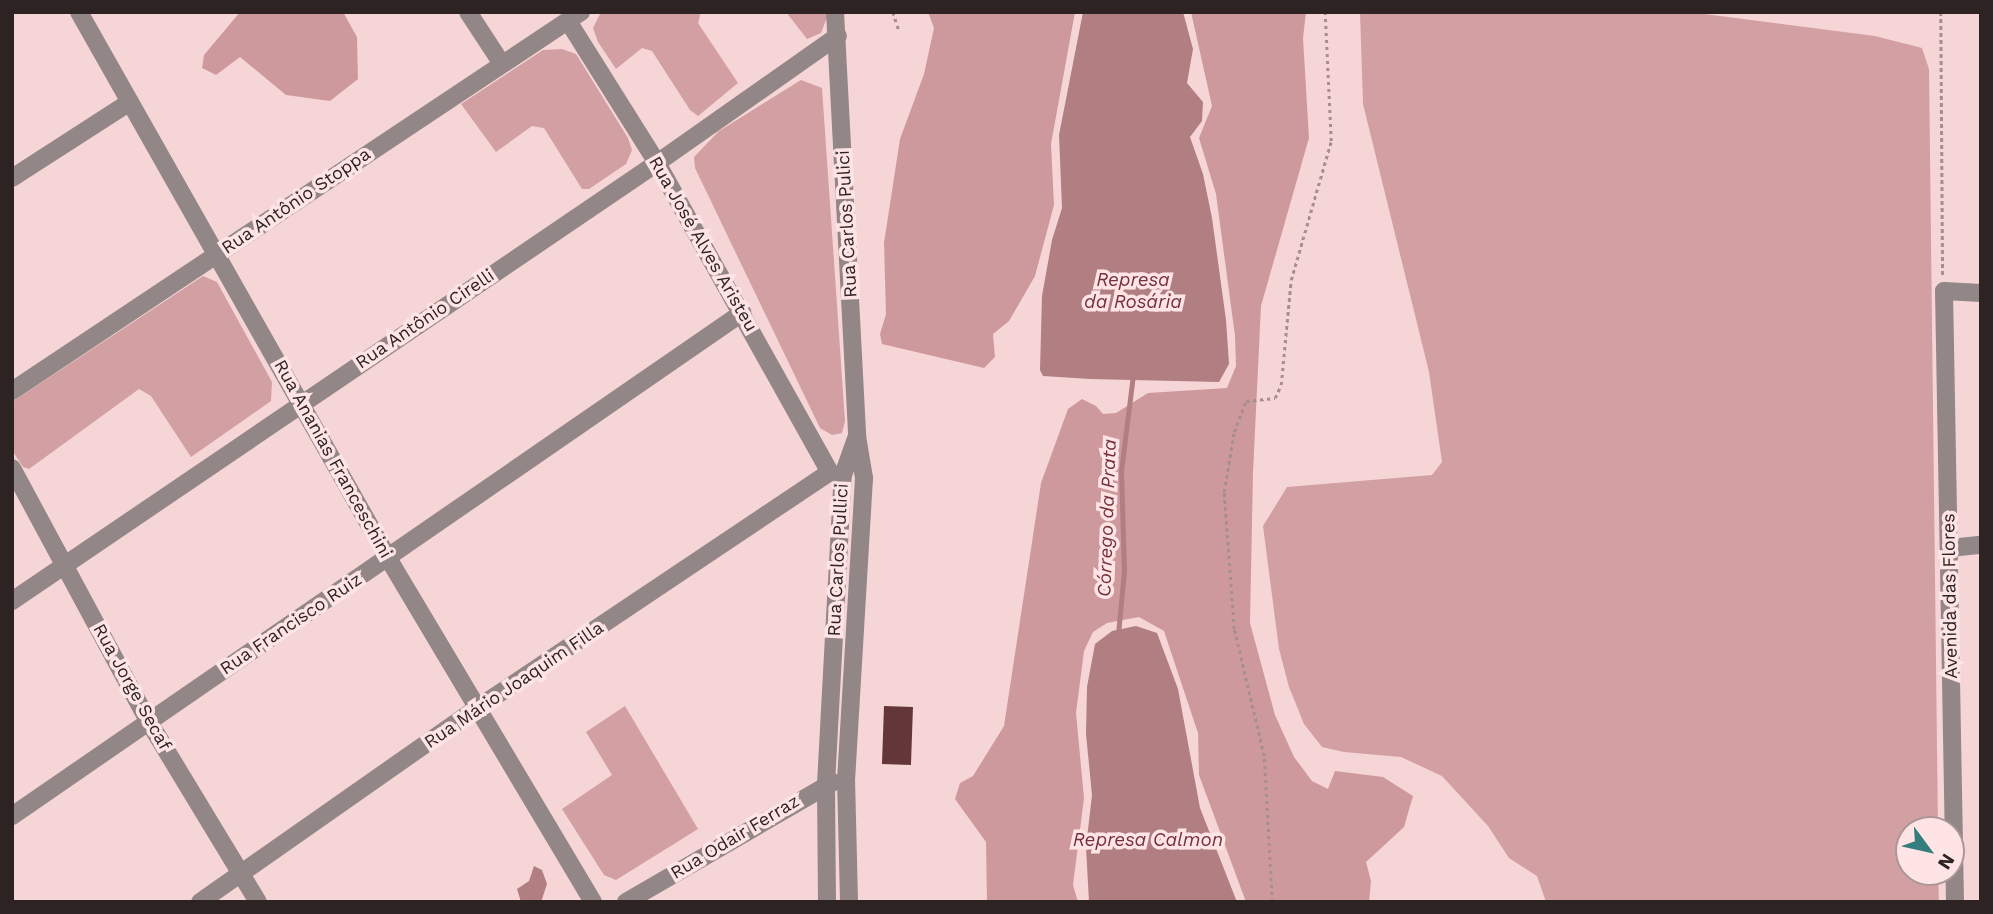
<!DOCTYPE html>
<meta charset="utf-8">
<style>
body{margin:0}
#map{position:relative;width:1993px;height:914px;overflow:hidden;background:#f6d5d7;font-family:"Work Sans",sans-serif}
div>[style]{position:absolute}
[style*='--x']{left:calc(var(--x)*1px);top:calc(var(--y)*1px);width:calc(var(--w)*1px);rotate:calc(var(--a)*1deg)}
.green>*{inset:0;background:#d29fa3}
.forest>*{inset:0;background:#ce999c}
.water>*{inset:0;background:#b17e82}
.stream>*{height:5px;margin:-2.5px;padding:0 2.5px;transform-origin:2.5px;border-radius:2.5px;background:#b17e82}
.building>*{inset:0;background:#63363a;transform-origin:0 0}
.path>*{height:2.5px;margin-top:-1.25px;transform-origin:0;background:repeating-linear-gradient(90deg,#a68e8f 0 3.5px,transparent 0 7px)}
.minor>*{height:18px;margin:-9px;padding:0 9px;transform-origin:9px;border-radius:9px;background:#938686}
span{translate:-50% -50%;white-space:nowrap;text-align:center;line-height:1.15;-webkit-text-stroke:7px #ffe4e6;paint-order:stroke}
.street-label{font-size:18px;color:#2e2323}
.water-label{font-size:19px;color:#74313a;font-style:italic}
.frame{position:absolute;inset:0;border:14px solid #2e2323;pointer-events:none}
.north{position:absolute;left:1895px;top:816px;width:70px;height:70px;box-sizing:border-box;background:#ffe4e6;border:2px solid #ab9798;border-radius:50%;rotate:123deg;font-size:19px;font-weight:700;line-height:28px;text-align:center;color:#2e2323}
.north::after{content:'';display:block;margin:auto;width:24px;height:32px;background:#357e7e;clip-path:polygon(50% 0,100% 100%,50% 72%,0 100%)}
</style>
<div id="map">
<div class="green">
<div style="clip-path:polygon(601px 12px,701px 12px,698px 23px,738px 83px,698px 116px,690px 110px,652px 51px,642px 48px,616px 69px,598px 42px,593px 28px)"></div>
<div style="clip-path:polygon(786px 12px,829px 12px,821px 33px,807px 39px)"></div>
<div style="clip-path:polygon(1360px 12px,1689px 12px,1875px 36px,1922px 48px,1929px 69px,1938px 830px,1909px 830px,1909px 872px,1938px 872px,1939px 902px,1546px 902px,1537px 876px,1509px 858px,1488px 826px,1442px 776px,1401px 757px,1344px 752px,1322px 747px,1304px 724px,1289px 687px,1279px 649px,1263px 526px,1287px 487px,1432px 475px,1442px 462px,1429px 372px,1363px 104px)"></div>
<div style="clip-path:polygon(562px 49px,576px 54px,628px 138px,632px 150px,626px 164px,589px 189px,582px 189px,544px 128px,532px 126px,496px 152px,461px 104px,543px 50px)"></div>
<div style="clip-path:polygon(801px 80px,822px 88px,845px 421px,842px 433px,832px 435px,820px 428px,695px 168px,694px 157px,719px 131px)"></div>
<div style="clip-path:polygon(203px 276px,217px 282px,272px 382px,271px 401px,191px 457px,151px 396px,139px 389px,29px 469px,23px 467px,12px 450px,12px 402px)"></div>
<div style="clip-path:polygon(625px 706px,698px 829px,616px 880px,604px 875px,562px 809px,612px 775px,586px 732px)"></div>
</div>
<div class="forest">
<div style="clip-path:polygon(240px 12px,343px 12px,357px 37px,358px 79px,330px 101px,286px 95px,240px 57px,216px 75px,202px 68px,204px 55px)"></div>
<div style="clip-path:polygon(928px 12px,1075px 12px,1051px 144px,1054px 205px,1035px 276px,1009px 321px,993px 334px,995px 357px,984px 368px,882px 344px,880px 334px,886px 314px,884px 243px,900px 139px,924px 74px,934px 28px)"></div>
<div style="clip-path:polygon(1191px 12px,1306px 12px,1303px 38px,1309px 138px,1261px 306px,1253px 473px,1250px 623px,1275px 715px,1294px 757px,1312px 781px,1328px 789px,1335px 771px,1383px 777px,1413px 796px,1404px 827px,1366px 862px,1371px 881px,1369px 902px,1246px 902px,1199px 775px,1198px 733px,1164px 631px,1139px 617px,1107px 623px,1093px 632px,1084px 651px,1076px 713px,1084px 798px,1073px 885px,1078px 902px,987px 902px,986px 842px,955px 799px,960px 783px,973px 776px,1004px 726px,1041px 483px,1068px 409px,1082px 399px,1096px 406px,1103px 414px,1116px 413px,1148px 393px,1227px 388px,1236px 366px,1235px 336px,1216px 194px,1199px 138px,1212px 106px)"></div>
</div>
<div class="water">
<div style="clip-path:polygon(1083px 12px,1183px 12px,1193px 49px,1187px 83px,1203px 102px,1202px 121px,1190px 137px,1203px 174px,1212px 218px,1226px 320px,1229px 364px,1219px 382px,1090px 379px,1043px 376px,1040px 370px,1042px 296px,1052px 240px,1062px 208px,1059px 135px)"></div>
<div style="clip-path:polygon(1136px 626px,1157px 633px,1178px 689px,1200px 808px,1237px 902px,1089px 902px,1086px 847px,1092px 795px,1086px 734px,1087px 687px,1095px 644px,1112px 631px)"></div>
<div style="clip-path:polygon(534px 866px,542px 870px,547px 884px,541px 902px,521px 902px,517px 889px,529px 881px)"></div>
</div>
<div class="stream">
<div style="--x:1118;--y:634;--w:63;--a:-84.6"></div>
<div style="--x:1124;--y:571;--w:100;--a:-91.7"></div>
<div style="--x:1121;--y:471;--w:97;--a:-82.9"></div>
</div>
<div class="building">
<div style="left:884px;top:706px;width:29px;height:58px;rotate:2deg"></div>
</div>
<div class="path">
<div style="--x:893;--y:12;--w:20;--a:72"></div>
<div style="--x:1941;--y:12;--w:263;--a:89.6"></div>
<div style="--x:1272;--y:902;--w:146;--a:-93.1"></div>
<div style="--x:1264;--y:756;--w:130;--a:-103.3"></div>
<div style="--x:1234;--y:629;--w:137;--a:-94.2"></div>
<div style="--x:1224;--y:492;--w:61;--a:-80.5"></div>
<div style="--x:1234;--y:432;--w:33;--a:-69"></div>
<div style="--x:1246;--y:401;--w:29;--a:-6"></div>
<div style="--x:1275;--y:398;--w:14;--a:-65"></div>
<div style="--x:1281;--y:385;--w:105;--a:-84.6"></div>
<div style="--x:1291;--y:280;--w:145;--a:-73.9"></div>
<div style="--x:1331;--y:141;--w:129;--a:-92.7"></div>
</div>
<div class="minor">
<div style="--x:79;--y:12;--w:627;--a:60.49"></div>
<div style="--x:388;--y:558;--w:400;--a:59.2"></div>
<div style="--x:468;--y:12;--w:62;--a:56.8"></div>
<div style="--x:835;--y:12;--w:425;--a:87"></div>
<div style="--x:857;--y:436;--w:43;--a:80.5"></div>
<div style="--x:864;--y:478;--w:301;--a:93.4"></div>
<div style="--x:846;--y:778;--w:124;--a:88.6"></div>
<div style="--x:568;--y:21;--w:168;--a:57.9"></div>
<div style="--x:657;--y:163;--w:354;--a:60.8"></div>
<div style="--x:12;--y:178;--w:140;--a:-32.8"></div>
<div style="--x:12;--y:391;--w:684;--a:-33.67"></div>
<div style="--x:12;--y:468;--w:289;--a:61.7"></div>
<div style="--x:149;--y:722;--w:210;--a:58.8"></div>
<div style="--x:1950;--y:548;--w:31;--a:-6"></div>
<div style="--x:12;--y:601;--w:780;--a:-34.18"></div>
<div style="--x:657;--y:163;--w:221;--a:-35.1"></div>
<div style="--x:12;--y:816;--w:887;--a:-34.57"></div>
<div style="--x:200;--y:902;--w:337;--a:-35"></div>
<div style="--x:476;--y:709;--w:426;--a:-33.8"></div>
<div style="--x:626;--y:902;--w:239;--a:-30.1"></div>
<div style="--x:827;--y:902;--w:118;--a:-90.5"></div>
<div style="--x:826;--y:784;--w:309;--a:-86.9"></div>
<div style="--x:843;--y:475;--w:41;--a:-70.3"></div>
<div style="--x:1955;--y:902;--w:611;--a:-91.03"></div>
<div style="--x:1944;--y:291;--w:37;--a:3"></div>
</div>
<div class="street-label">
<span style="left:296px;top:201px;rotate:-34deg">Rua Antônio Stoppa</span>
<span style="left:847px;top:224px;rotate:-93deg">Rua Carlos Pulici</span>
<span style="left:703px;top:244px;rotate:60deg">Rua José Alves Aristeu</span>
<span style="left:425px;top:319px;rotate:-34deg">Rua Antônio Cirelli</span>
<span style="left:333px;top:459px;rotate:61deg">Rua Ananias Franceschini</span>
<span style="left:838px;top:560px;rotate:-87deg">Rua Carlos Pullici</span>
<span style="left:1950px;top:596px;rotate:-91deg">Avenida das Flores</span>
<span style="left:291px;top:624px;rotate:-34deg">Rua Francisco Ruiz</span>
<span style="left:514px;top:685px;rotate:-34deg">Rua Mário Joaquim Filla</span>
<span style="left:132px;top:687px;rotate:61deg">Rua Jorge Secaf</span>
<span style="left:735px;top:837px;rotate:-31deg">Rua Odair Ferraz</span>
</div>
<div class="water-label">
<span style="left:1133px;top:291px">Represa<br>da Rosária</span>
<span style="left:1107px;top:518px;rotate:-88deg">Córrego da Prata</span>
<span style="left:1148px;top:840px">Represa Calmon</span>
</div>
<div class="frame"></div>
<div class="north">N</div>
</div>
